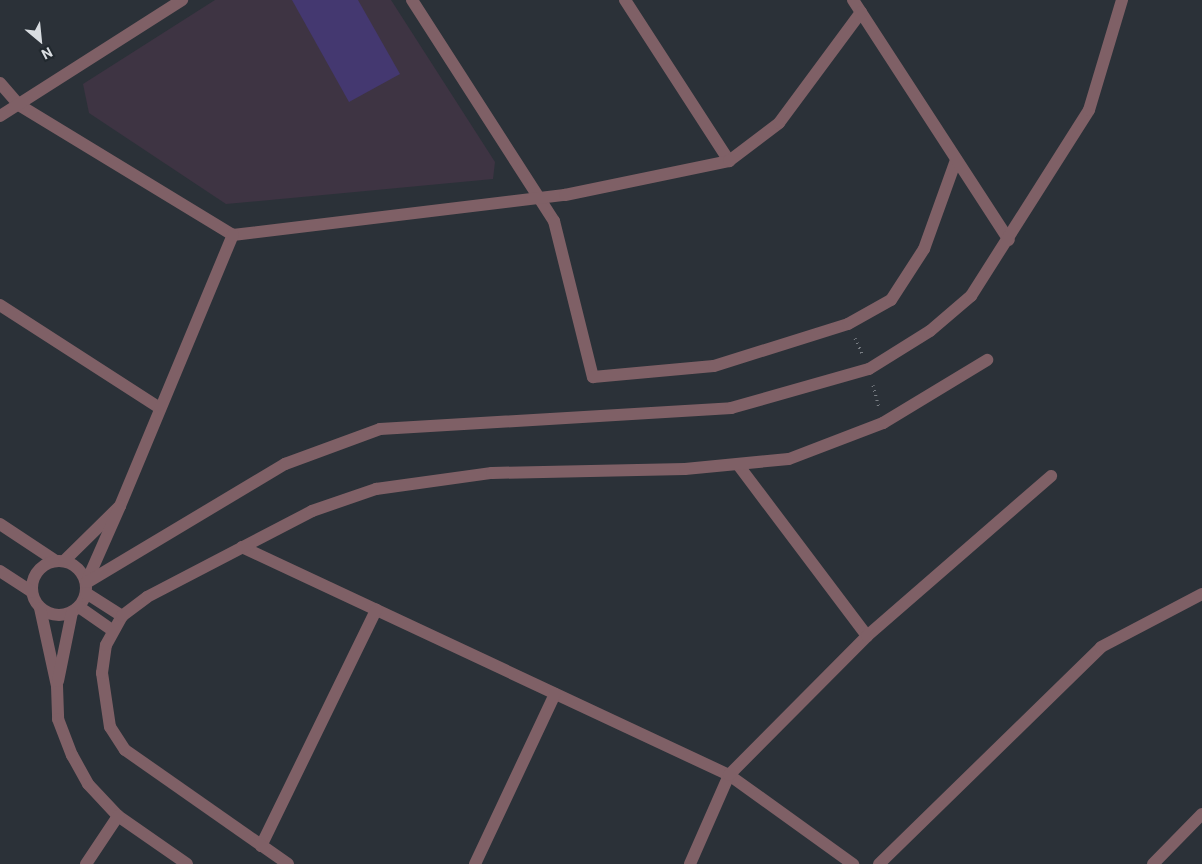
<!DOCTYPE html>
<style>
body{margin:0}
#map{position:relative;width:1202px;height:864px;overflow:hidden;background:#2b3138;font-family:Roboto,sans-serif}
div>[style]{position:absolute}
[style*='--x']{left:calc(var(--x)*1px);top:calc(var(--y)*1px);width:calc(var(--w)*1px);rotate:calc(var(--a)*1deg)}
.education>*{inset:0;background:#3e3443}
.building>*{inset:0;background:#443870}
.path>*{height:3px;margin-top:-1.5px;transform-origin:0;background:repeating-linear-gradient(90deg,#797e84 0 1px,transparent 0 5px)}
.minor>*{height:12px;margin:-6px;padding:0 6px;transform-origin:6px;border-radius:6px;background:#7f6066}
.minor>.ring{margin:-6px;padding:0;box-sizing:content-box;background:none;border:12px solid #7f6066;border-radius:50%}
span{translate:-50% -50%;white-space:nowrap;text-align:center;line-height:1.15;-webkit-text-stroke:5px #21282e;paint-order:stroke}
.north{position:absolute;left:15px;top:15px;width:50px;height:50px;-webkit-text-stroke:4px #21282e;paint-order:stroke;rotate:152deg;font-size:14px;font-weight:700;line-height:20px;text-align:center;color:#d9dde1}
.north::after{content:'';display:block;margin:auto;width:18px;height:22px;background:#d9dde1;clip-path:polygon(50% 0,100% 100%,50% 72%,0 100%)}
</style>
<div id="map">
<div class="education">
<div style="clip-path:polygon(215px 0,391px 0,495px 162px,493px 179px,226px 204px,89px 113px,83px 84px)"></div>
</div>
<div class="building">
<div style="clip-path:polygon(292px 0,358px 0,400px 74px,349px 102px)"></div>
</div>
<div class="path">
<div style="--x:855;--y:338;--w:19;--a:65"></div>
<div style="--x:873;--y:385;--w:24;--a:75"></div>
</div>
<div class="minor">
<div style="--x:412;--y:0;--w:263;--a:57.3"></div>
<div style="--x:554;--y:221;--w:161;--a:76"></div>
<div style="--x:593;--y:377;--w:121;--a:-5.2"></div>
<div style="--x:714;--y:366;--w:140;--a:-17.4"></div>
<div style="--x:848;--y:324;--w:49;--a:-29.2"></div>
<div style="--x:891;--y:300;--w:61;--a:-57.1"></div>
<div style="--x:924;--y:249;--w:95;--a:-70.2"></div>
<div style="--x:625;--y:0;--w:192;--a:57.1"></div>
<div style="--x:853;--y:0;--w:286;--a:57"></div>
<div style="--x:0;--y:83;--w:29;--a:49"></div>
<div style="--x:19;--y:105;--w:250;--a:31.3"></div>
<div style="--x:233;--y:235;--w:334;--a:-6.9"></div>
<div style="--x:565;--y:195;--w:167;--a:-11.7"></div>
<div style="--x:729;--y:161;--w:63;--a:-37.2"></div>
<div style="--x:779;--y:123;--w:138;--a:-53.5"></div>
<div style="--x:0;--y:116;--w:216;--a:-32.5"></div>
<div style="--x:0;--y:305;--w:190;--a:32.8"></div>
<div style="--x:739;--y:466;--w:213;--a:53"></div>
<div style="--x:120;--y:506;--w:294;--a:-67.4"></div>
<div style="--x:0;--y:524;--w:67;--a:33.5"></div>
<div style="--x:242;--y:547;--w:538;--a:25.09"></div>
<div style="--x:729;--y:775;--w:153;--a:35.7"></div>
<div class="ring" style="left:32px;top:561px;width:42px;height:42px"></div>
<div style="--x:64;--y:561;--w:78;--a:-44.5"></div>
<div style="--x:120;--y:506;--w:84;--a:113.8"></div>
<div style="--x:0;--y:571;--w:38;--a:33"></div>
<div style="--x:86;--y:583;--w:232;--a:-30.9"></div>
<div style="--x:285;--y:464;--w:101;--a:-20.2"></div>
<div style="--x:380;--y:429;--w:352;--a:-3.4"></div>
<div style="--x:731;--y:408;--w:143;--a:-15.8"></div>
<div style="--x:869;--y:369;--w:72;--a:-31.9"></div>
<div style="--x:930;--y:331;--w:54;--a:-40.5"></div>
<div style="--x:971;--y:296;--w:220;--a:-57.6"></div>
<div style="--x:1089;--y:110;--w:115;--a:-73.3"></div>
<div style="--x:86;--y:593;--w:43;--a:32.6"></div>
<div style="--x:79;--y:607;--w:40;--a:34.9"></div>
<div style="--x:40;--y:608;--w:80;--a:77.7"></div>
<div style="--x:57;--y:686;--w:33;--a:88"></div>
<div style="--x:58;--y:719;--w:39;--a:69"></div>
<div style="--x:72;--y:755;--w:33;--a:61"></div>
<div style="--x:88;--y:784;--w:44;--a:46.8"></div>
<div style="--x:118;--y:816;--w:84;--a:34.8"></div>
<div style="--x:58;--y:681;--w:70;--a:-78.5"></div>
<div style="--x:261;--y:846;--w:263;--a:-64"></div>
<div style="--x:86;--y:864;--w:58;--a:-56.3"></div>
<div style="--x:288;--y:864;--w:199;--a:-145"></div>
<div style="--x:125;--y:750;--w:27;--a:-123"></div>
<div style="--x:110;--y:727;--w:55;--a:-98.4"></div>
<div style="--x:102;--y:673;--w:28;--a:-82"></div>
<div style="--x:106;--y:645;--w:33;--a:-61"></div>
<div style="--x:122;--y:616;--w:31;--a:-37"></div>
<div style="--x:147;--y:597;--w:186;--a:-27.5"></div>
<div style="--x:312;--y:511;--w:68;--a:-19"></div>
<div style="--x:376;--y:489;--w:117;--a:-7.9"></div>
<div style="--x:492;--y:473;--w:193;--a:-1.2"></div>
<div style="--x:685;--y:469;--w:104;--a:-5.5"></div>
<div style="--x:789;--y:459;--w:101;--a:-21"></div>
<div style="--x:883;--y:423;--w:122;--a:-31.2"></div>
<div style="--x:475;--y:864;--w:188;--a:-64.8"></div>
<div style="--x:690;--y:864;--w:97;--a:-66.3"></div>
<div style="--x:729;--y:775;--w:196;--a:-45.2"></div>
<div style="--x:867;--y:636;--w:244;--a:-41"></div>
<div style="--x:879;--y:864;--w:310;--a:-44.3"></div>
<div style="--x:1101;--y:647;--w:114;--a:-27.7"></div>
<div style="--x:1153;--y:864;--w:70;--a:-45.6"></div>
</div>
<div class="north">N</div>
</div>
